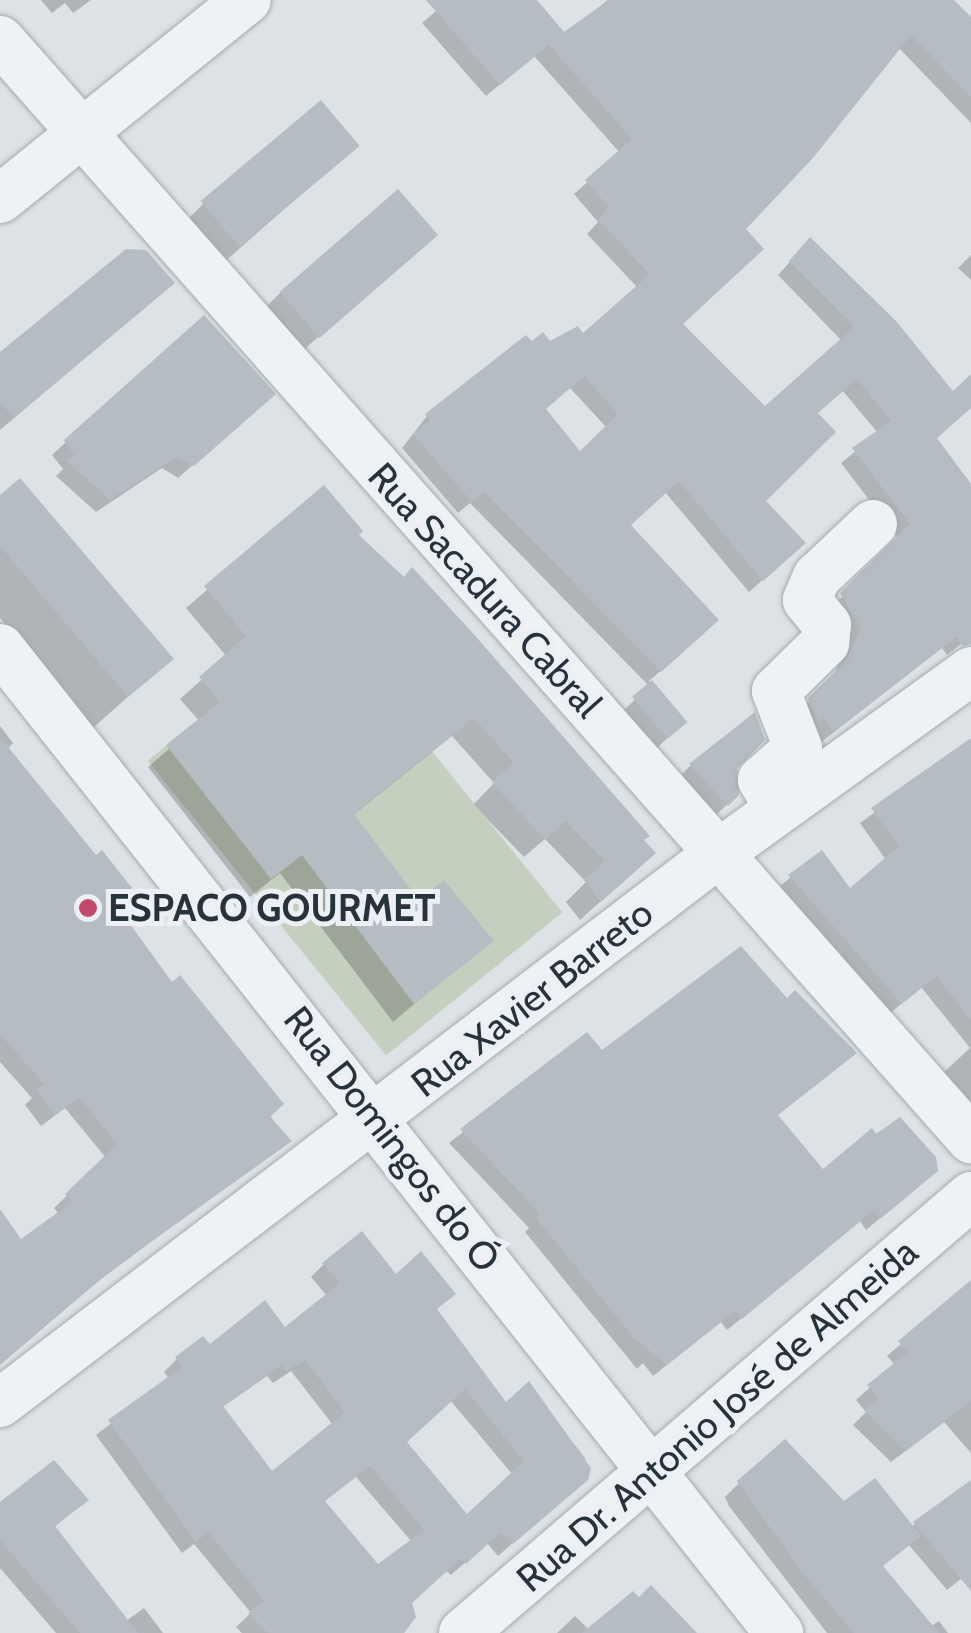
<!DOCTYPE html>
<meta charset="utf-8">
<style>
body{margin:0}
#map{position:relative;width:971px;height:1633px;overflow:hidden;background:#dde2e6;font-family:Cabin,sans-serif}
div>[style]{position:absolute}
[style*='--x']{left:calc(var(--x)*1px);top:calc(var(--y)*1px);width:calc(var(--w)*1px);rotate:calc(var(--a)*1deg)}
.green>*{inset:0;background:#c5cfbf;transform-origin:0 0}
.shadow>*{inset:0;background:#0003}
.building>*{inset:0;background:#b5bcc2;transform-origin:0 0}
.roads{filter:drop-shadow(0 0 2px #a3aaaf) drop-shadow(0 0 2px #a3aaaf)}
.minor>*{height:48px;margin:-24px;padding:0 24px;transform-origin:24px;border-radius:24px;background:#eff2f4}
.dots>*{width:28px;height:28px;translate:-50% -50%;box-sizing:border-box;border:5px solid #ecf0f4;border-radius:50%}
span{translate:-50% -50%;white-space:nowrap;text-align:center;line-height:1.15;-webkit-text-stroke:10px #ecf0f4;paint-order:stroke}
.street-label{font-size:38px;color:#28323b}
.poi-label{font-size:38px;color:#28323b;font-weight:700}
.left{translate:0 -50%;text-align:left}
</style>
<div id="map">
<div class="green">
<div style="left:324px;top:618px;width:379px;height:227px;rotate:51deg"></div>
</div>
<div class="shadow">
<div style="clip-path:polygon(41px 0,91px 0,73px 13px,65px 3px,52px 13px)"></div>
<div style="clip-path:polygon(evenodd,449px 0,534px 0,563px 35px,608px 0,951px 0,971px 22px,971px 123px,898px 47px,743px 229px,680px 325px,765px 409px,842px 341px,778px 275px,798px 253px,953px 395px,971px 377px,971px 407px,935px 438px,971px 488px,971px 636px,947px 655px,942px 648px,820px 743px,797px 713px,832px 678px,849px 643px,828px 611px,899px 539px,841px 463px,878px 433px,842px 390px,815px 414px,762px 501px,789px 556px,749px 592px,665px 492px,628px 526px,703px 633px,649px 681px,684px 722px,655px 750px,622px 712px,649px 686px,470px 503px,458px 513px,402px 448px,427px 416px,532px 345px,583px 336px,638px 288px,587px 234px,598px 222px,574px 194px,620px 153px,534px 56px,486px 96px,422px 23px,449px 0,569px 387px,607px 428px,580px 455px,543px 410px,569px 387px)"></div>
<div style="clip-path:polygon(357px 145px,205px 279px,170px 237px,203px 204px)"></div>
<div style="clip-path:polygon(434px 235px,283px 368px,247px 326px,280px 293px)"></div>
<div style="clip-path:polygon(971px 255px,971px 280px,958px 268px)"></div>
<div style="clip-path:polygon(152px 301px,0 430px,0 355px)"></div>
<div style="clip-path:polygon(259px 407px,178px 478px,162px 468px,96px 512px,56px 476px,63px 469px,52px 455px,66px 442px)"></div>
<div style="clip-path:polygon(324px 489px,356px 535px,641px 841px,632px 873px,580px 920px,566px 902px,586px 882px,545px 839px,524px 857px,490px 822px,474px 804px,494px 783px,452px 736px,352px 816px,419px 904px,490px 940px,393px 1022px,280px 873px,250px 897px,148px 767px,200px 722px,180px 699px,227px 657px,186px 608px)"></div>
<div style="clip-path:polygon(0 498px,170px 659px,93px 728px,0 618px)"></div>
<div style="clip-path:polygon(0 726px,13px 743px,7px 749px,112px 903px,288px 1140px,97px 1282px,0 1365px,0 1225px,21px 1242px,59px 1214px,54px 1208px,106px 1158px,65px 1108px,41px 1126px,25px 1105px,32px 1098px,0 1062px)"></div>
<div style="clip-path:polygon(971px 742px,971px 1111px,942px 1074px,970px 1048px,921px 987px,888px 1015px,776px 889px,821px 853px,850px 891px,886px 860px,860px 823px)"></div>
<div style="clip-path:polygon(691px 765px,734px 768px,737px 795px,714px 817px,678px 778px)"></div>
<div style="clip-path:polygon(587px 1035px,602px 1053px,776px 1117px,823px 1173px,921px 1184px,866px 1230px,860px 1221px,727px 1330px,721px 1322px,653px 1376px,643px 1363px,637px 1369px,525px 1232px,529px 1228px,449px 1143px)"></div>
<div style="clip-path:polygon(evenodd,324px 1264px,396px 1278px,435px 1310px,505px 1405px,528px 1385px,585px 1458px,586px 1479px,498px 1556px,487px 1543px,451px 1575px,445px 1570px,409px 1603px,402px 1633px,242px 1633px,236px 1627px,251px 1613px,194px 1544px,182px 1553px,96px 1435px,169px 1379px,164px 1372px,177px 1359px,285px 1330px,327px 1296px,311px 1277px,324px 1264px,291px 1371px,333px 1425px,272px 1475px,221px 1408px,267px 1376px,273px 1383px,291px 1371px,324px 1264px,450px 1400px,513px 1475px,467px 1518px,404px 1443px,450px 1400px,324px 1264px,356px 1477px,412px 1542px,378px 1568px,323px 1502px,356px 1477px)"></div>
<div style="clip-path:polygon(971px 1283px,971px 1453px,944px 1422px,891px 1462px,853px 1425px,866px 1412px,856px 1400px,895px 1365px,887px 1356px)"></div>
<div style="clip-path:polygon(739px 1483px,844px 1504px,911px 1527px,971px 1483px,971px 1571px,947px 1590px,909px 1545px,881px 1567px,930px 1627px,939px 1621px,948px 1633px,827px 1633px,729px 1506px,725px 1497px)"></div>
<div style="clip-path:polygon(86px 1500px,53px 1528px,126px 1621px,144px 1608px,163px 1633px,56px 1633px,0 1568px,0 1506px)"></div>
<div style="clip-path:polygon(575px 1616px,589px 1630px,693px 1633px,557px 1633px)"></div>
</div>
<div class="building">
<div style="clip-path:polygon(evenodd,426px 0,537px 0,564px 32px,609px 0,954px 0,971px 17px,971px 97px,911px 35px,813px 158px,746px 229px,764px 249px,683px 324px,765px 406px,854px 327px,789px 261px,810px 237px,896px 321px,953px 391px,971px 374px,971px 408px,937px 438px,971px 484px,971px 644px,962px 646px,956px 637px,834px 732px,824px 718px,818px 723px,808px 698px,844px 663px,861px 629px,840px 593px,910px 524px,852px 448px,891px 421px,857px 379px,818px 413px,836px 432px,766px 501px,806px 543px,763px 581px,679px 481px,631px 525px,719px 620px,661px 672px,485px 492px,472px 502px,413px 434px,430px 420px,425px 414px,526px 335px,532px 341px,543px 332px,550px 341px,578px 326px,583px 333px,650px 274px,598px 220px,609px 207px,585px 180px,632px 139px,549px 45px,500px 85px,426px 0,584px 376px,618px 414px,580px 451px,546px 409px,584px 376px)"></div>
<div style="left:321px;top:100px;width:60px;height:157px;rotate:50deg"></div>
<div style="left:398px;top:189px;width:61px;height:157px;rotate:49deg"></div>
<div style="clip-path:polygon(126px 249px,146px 250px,175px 283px,15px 417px,0 404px,0 352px)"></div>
<div style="clip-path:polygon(204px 315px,276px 394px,194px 466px,176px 457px,110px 500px,67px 461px,74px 455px,64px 440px)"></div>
<div style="clip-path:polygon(20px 478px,174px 659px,128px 697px,0 546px,0 495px)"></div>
<div style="clip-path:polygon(324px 485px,363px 531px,359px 535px,404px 577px,412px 567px,471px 631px,650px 836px,644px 840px,656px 853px,601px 902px,584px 880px,605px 861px,566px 821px,545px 839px,510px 802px,492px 782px,514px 763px,474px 718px,354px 814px,419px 900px,444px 880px,494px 941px,414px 1004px,302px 855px,271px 879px,166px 745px,220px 702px,199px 677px,246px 636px,204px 586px)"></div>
<div style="left:652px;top:680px;width:55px;height:26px;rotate:50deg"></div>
<div style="clip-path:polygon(755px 712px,765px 740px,737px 769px,739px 795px,728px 806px,689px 764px)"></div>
<div style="clip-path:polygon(0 737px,96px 855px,102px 850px,132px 888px,114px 902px,172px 982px,180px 975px,284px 1104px,270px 1117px,292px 1141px,113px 1269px,0 1364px,0 1209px,21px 1239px,72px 1202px,65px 1194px,117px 1144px,79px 1097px,55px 1115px,36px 1090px,44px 1084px,0 1034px)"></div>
<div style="clip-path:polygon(971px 738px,971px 1020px,936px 976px,902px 1004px,788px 875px,822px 850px,850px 888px,899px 846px,871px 808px)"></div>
<div style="clip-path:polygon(741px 946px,787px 998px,795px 990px,857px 1053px,778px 1115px,823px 1169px,872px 1128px,876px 1134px,900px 1117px,936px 1157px,938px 1171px,880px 1219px,874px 1210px,742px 1319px,735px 1311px,667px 1365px,634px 1338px,536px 1218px,540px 1214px,460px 1129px,587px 1032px,602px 1050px)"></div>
<div style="clip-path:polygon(evenodd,362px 1231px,396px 1274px,421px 1251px,456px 1294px,437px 1309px,506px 1402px,529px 1381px,591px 1468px,588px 1480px,513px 1544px,501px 1532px,466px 1564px,460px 1559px,412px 1603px,416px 1617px,404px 1633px,268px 1633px,248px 1613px,264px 1600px,208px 1532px,196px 1542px,108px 1420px,182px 1367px,175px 1357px,203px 1336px,210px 1344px,265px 1300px,285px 1327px,340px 1283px,322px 1263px,362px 1231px,305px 1360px,345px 1412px,272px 1471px,223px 1406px,281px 1365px,287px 1371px,305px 1360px,362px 1231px,465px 1389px,524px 1461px,467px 1514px,407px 1442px,465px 1389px,362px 1231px,370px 1466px,424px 1530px,378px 1564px,325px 1501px,370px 1466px)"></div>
<div style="clip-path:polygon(971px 1280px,971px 1401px,906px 1451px,864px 1410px,878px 1398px,867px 1385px,908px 1352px,898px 1341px)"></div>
<div style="clip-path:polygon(785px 1439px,844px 1501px,875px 1478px,921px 1536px,883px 1566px,939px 1633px,854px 1633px,801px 1571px,737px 1481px)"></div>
<div style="clip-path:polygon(54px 1460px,89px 1500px,55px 1526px,138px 1633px,80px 1633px,0 1540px,0 1502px)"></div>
<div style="clip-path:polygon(971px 1480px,971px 1591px,913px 1522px)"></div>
<div style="clip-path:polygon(651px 1585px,697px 1633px,582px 1633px,633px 1591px,639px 1597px)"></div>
</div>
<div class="roads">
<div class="minor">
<div style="--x:0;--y:40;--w:1467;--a:48.54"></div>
<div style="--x:0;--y:199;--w:317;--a:-38.9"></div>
<div style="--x:0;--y:648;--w:1256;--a:51.66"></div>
<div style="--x:779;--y:809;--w:34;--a:-120"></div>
<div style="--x:762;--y:780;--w:48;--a:-41.6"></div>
<div style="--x:798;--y:748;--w:61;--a:-111.1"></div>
<div style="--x:776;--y:691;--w:69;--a:-44.4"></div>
<div style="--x:825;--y:643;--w:18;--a:-84"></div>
<div style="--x:827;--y:625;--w:32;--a:-129"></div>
<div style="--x:807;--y:600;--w:25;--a:-67"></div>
<div style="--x:817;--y:577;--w:77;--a:-43.4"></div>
<div style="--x:0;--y:1403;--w:905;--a:-37.41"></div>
<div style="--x:719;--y:853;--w:311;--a:-35.8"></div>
<div style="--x:463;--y:1633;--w:670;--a:-40.7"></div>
</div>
</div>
<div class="dots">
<div style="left:88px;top:908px;background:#c34a6e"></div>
</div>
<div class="street-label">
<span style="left:485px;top:590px;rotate:48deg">Rua Sacadura Cabral</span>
<span style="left:532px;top:998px;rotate:-38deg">Rua Xavier Barreto</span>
<span style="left:392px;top:1139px;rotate:52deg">Rua Domingos do Ó</span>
<span style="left:717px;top:1415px;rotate:-41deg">Rua Dr. Antonio José de Almeida</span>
</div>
<div class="poi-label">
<span class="left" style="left:108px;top:908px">ESPACO GOURMET</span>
</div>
</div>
